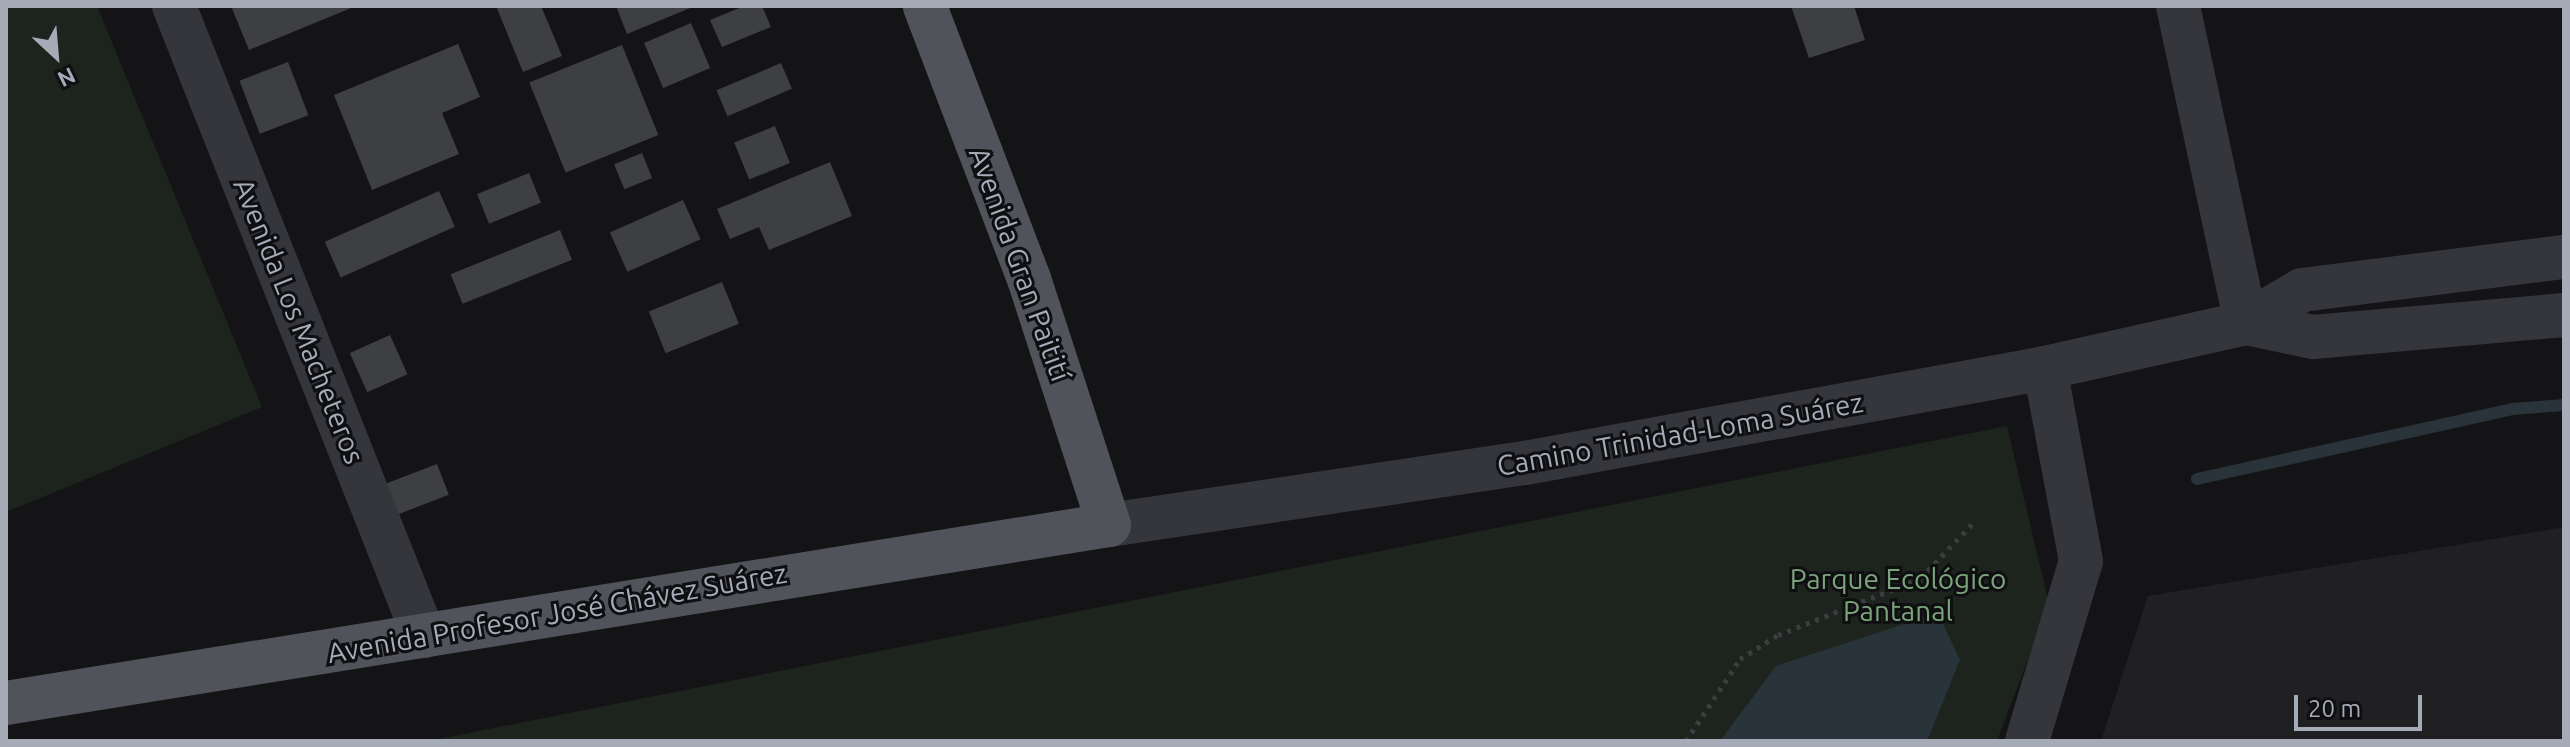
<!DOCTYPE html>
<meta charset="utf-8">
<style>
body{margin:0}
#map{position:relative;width:2570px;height:747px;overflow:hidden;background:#141416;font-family:Ubuntu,sans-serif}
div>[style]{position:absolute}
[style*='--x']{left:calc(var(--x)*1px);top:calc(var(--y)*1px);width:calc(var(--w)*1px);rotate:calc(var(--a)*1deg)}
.built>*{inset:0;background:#202023}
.green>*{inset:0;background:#1c241d}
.water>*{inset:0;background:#29333a}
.stream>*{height:12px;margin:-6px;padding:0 6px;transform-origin:6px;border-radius:6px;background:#29333a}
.building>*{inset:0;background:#3e3f43;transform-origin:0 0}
.path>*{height:5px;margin-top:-2.5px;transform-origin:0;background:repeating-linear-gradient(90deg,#3b3d42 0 4px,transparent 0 10px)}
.minor>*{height:44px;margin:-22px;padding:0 22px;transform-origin:22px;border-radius:22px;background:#35363b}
.major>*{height:44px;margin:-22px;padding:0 22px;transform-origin:22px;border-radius:22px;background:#51535a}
span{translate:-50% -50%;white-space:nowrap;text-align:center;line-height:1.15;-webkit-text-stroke:6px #0f0f11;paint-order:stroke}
.street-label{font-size:28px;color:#a5abb7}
.park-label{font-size:28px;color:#7ba37c}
.frame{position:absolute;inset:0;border:8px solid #a5abb7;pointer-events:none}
.north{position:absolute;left:16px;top:16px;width:80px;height:80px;-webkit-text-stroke:6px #0f0f11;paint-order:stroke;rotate:154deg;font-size:22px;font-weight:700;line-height:32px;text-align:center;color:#a5abb7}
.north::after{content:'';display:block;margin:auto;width:28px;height:36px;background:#a5abb7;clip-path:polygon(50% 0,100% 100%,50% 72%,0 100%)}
.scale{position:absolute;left:2294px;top:695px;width:128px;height:36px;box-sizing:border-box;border:4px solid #a5abb7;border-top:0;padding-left:10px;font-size:24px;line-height:28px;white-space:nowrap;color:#a5abb7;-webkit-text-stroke:6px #0f0f11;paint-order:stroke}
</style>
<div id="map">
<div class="built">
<div style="clip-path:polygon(2564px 527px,2564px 741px,2101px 741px,2148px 596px)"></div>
</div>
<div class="green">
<div style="clip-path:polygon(6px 6px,97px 6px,262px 407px,6px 512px)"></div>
<div style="clip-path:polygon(2007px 426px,2049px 604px,1997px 741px,429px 741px)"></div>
</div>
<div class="water">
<div style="clip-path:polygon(1938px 613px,1960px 660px,1927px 741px,1720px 741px,1776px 666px)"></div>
</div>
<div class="stream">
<div style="--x:2197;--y:479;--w:323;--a:-12.5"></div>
<div style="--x:2512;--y:409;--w:52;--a:-4.4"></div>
</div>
<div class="building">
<div style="clip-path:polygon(231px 6px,356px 6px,249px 50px)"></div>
<div style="clip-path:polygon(496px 6px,541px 6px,562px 56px,523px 72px)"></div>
<div style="clip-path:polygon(616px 6px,695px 6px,627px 34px)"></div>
<div style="clip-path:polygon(744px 6px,762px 6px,771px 27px,722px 47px,710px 20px)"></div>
<div style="clip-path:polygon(1791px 6px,1854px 6px,1865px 40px,1809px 58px)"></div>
<div style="left:691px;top:23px;width:49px;height:51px;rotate:67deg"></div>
<div style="clip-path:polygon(458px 44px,480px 97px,442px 113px,459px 154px,372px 190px,334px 95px)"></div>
<div style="left:622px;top:45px;width:97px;height:100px;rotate:68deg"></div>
<div style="left:288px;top:62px;width:57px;height:52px;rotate:69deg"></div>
<div style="left:781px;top:63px;width:28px;height:70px;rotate:67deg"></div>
<div style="left:775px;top:126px;width:40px;height:44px;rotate:68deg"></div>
<div style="left:642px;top:153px;width:27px;height:30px;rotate:68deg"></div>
<div style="clip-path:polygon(830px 162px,852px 216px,769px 250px,759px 227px,730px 239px,717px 209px)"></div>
<div style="left:529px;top:173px;width:32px;height:56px;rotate:68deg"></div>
<div style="left:439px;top:191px;width:39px;height:125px;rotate:66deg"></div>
<div style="left:683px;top:200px;width:43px;height:80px;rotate:66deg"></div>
<div style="left:560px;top:230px;width:32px;height:118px;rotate:68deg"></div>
<div style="left:722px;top:282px;width:45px;height:79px;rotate:68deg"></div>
<div style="left:390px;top:335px;width:43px;height:44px;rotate:66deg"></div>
<div style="left:437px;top:464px;width:33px;height:56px;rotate:69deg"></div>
</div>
<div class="path">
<div style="--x:1686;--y:741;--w:98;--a:-56.6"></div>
<div style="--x:1740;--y:659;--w:45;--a:-32.3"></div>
<div style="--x:1778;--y:635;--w:154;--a:-21.7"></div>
<div style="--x:1921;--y:578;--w:74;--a:-46.6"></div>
</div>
<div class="minor">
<div style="--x:174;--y:6;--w:678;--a:68.36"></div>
<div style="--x:2178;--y:6;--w:324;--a:77.9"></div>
<div style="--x:2246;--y:323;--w:68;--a:11.8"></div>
<div style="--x:2313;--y:337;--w:252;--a:-5"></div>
<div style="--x:1109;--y:525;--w:421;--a:-8.5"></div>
<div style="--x:1525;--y:463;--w:529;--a:-10.35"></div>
<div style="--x:2045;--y:368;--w:206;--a:-12.6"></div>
<div style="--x:2246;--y:323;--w:65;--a:-30.5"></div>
<div style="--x:2302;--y:290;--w:264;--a:-7.2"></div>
<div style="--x:2027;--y:741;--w:188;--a:-73.3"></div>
<div style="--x:2081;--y:561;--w:196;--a:-100.6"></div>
</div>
<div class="major">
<div style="--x:6;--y:703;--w:1117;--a:-9.17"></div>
<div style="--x:1109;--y:525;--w:259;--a:-108"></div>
<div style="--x:1029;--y:279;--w:292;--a:-110.9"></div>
</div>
<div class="street-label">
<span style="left:1020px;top:264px;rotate:70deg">Avenida Gran Paitití</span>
<span style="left:299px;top:321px;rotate:68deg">Avenida Los Macheteros</span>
<span style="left:1680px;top:434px;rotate:-10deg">Camino Trinidad-Loma Suárez</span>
<span style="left:557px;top:613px;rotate:-10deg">Avenida Profesor José Chávez Suárez</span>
</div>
<div class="park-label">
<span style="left:1898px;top:595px">Parque Ecológico<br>Pantanal</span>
</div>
<div class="frame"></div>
<div class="north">N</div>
<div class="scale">20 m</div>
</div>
